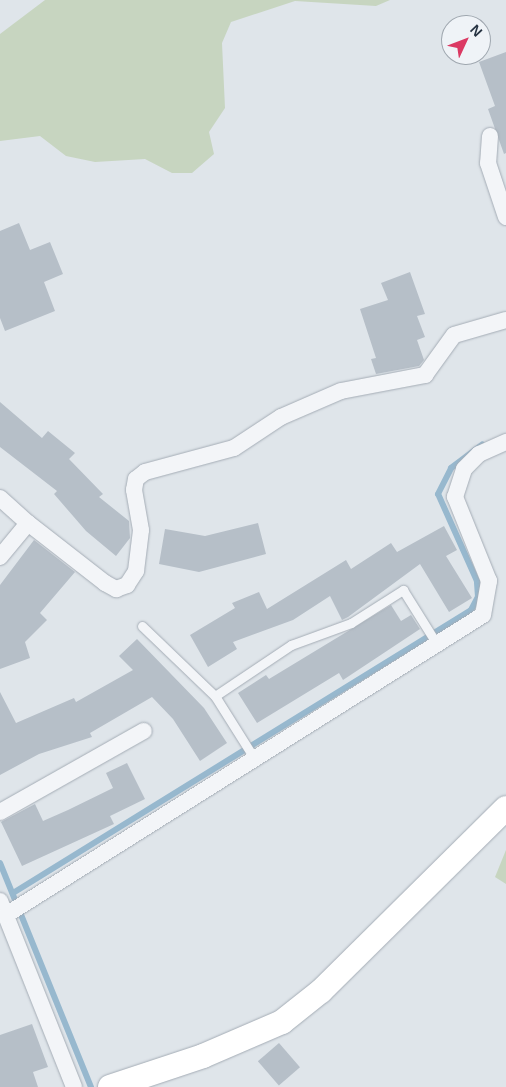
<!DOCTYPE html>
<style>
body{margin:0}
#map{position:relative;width:506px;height:1087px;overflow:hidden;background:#dfe5ea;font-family:Helvetica,sans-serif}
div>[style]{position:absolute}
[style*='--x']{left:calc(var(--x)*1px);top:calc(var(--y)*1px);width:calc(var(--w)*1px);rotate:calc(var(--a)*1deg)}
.green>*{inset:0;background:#c7d5c0}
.stream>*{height:6px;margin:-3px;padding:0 3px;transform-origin:3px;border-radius:3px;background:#97b8ce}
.building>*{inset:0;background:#b6bfc8;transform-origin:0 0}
.roads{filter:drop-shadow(0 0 1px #a4acb5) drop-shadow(0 0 1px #a4acb5)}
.lane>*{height:9px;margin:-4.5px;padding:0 4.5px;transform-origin:4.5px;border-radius:4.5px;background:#f3f5f8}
.street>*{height:16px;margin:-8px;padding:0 8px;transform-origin:8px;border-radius:8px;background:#f3f5f8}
.secondary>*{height:24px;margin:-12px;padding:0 12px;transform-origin:12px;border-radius:12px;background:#fff}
span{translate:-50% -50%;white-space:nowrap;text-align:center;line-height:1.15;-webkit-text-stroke:5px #eff3f7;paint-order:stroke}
.north{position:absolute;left:441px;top:15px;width:50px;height:50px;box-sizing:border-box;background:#eff3f7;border:1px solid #9fa7af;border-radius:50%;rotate:47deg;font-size:14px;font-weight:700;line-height:20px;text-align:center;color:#273443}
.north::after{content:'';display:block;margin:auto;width:18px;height:22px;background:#db3963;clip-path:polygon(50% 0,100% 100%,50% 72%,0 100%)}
</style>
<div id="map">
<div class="green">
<div style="clip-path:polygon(45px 0,390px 0,376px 6px,295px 1px,231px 22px,222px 43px,225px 108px,209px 132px,214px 154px,192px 173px,172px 173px,145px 159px,95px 162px,66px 156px,40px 136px,0 141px,0 34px)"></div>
<div style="clip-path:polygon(506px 850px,506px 884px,495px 877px)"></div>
</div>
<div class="stream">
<div style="--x:0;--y:863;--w:242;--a:67.9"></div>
<div style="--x:13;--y:893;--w:538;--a:-31.71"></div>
<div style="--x:471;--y:610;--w:15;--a:-62"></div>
<div style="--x:478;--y:597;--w:16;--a:-94"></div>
<div style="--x:477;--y:581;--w:95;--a:-114.1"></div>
<div style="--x:438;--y:494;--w:29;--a:-63"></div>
<div style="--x:451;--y:468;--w:39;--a:-37"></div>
</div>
<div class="building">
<div style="clip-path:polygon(506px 52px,506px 153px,504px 154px,488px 109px,495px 106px,479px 62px)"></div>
<div style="clip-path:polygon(19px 223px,30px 250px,50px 242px,63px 274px,44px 282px,55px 311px,5px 331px,0 318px,0 231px)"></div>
<div style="clip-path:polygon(410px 272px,425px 314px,417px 316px,425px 337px,417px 340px,424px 360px,419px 366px,376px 374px,371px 359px,376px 358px,360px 309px,388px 300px,381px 283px)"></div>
<div style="clip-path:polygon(0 402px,42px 438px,48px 431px,75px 453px,69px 459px,103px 494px,99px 497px,129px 521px,130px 538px,116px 556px,86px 531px,54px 494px,57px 491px,0 447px)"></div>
<div style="clip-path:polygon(258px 523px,266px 554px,199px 572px,159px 564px,165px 529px,205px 536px)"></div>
<div style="clip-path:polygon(444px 526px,457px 550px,446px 556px,472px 598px,449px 612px,420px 564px,348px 617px,342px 620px,330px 596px,293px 620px,233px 642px,237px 649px,208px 667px,190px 635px,235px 608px,232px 603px,259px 592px,267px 609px,346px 560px,351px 569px,391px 543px,397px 552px)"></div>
<div style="clip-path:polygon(34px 540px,75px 572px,40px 613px,47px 620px,25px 642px,30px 658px,0 669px,0 585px)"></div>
<div style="clip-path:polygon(391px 605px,401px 621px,411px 615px,420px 629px,343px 680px,339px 673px,257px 723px,238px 693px,266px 675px,269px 679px)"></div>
<div style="clip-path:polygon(137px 639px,204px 708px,227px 743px,200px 761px,173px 719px,152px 697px,90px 733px,92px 737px,39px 754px,0 775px,0 692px,16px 723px,74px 698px,76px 702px,133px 670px,119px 656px)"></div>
<div style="clip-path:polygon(127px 763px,145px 799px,110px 816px,114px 824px,22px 866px,1px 822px,35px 804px,43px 821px,68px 810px,113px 788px,106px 773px)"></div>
<div style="clip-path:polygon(32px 1024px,48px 1067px,33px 1072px,38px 1087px,0 1087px,0 1035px)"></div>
<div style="left:279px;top:1043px;width:32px;height:28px;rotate:49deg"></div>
</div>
<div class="roads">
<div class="lane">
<div style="--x:142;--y:626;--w:101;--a:43.8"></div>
<div style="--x:215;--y:696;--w:77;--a:57.8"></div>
<div style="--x:215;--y:696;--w:92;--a:-33.9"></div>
<div style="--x:291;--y:645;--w:64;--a:-20.1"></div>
<div style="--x:351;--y:623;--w:62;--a:-32.4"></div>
<div style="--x:403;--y:590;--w:66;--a:58"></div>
</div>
<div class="street">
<div style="--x:490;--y:136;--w:27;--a:94"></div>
<div style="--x:488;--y:163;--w:57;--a:71.6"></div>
<div style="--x:0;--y:498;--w:38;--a:42"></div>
<div style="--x:0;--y:557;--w:44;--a:-50.5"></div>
<div style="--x:28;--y:523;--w:98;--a:37.9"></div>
<div style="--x:105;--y:583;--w:13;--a:29"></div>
<div style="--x:116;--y:589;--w:12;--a:-20"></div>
<div style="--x:127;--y:585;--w:17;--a:-57"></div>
<div style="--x:136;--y:571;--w:41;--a:-83"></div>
<div style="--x:141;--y:530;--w:41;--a:-99.9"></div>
<div style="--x:134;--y:490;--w:11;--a:-80"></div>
<div style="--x:136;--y:479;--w:11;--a:-38"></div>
<div style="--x:145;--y:472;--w:92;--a:-15.1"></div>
<div style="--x:234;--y:448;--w:56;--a:-33.4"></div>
<div style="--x:281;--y:417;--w:65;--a:-23.4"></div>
<div style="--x:341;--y:391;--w:86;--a:-10.8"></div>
<div style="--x:425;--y:375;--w:49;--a:-54.1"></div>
<div style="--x:454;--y:335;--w:54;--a:-16.1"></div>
<div style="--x:0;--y:812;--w:165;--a:-29.4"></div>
<div style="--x:0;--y:901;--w:200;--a:68.3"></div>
<div style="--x:6;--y:915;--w:563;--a:-32.17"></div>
<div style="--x:483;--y:615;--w:35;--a:-80"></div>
<div style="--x:489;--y:581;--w:91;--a:-112"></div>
<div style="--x:455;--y:497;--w:29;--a:-72"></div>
<div style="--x:464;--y:469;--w:21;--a:-45"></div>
<div style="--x:479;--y:454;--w:30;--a:-24"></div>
</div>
<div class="secondary">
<div style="--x:110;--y:1087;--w:98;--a:-18.4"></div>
<div style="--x:203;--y:1056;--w:86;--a:-23.3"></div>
<div style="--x:282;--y:1022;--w:50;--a:-38.5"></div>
<div style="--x:321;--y:991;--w:260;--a:-44.7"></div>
</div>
</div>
<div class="north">N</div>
</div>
